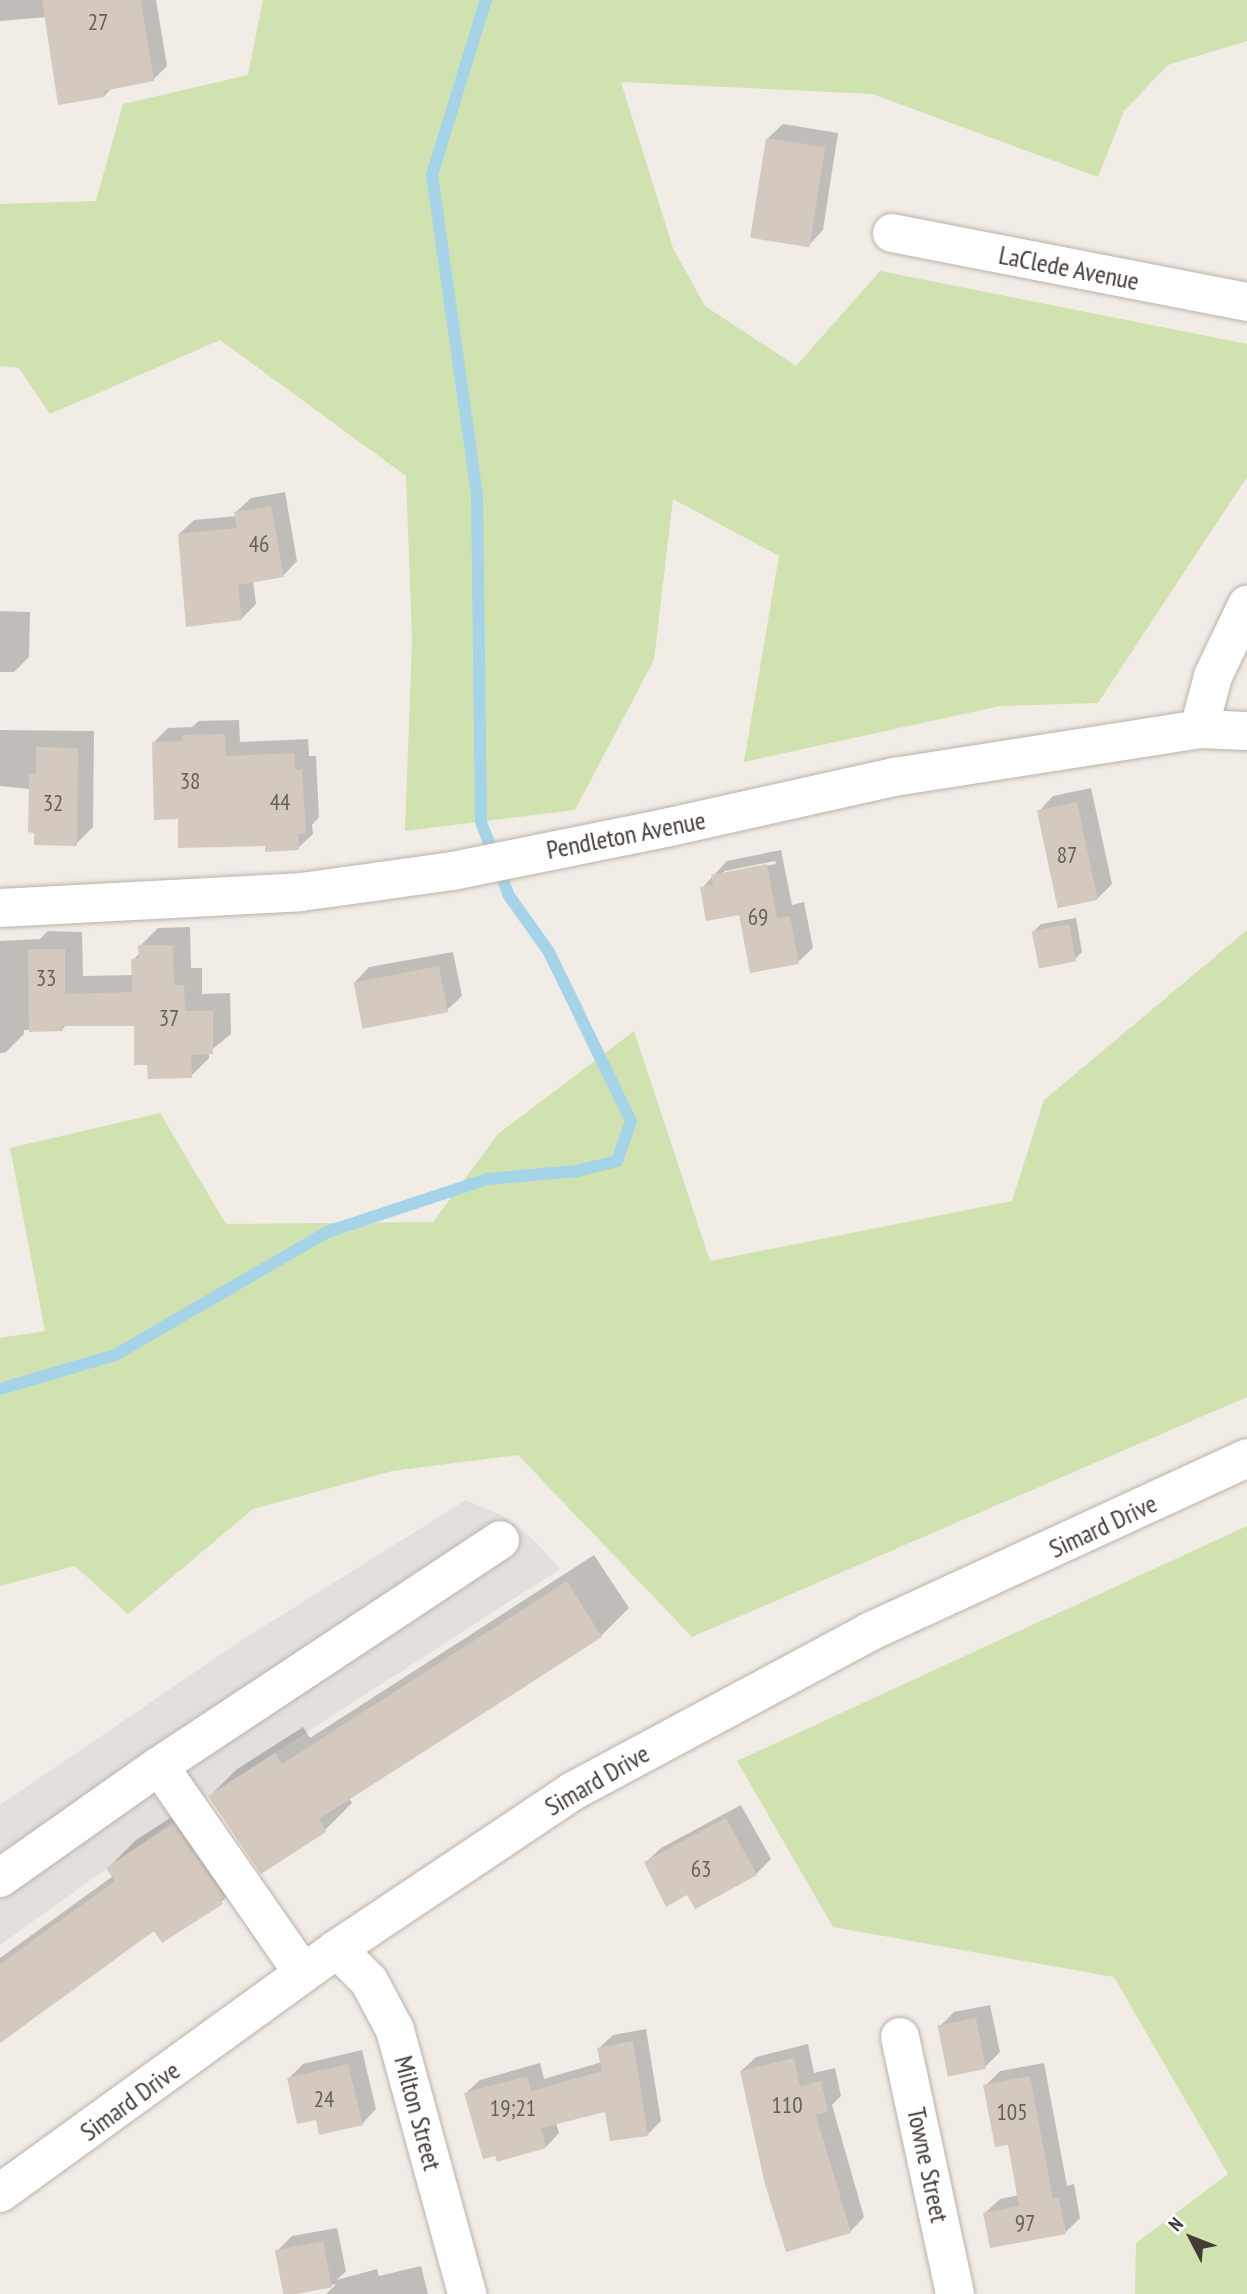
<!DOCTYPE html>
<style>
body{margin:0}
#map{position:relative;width:1247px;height:2294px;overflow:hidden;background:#f1ece5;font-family:"PT Sans Narrow",sans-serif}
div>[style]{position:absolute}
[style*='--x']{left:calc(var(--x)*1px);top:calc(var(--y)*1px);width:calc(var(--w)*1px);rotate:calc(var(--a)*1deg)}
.green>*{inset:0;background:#d0e2b0}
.parking>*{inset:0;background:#e2dfdc}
.shadow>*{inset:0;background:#0003}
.stream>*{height:12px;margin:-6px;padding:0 6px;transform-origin:6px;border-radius:6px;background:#a5d4e9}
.building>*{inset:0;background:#d4c9be;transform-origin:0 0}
.roads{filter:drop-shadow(0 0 2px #bbb2a8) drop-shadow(0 0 2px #bbb2a8)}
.minor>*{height:38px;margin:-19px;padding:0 19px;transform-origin:19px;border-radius:19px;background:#fff}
span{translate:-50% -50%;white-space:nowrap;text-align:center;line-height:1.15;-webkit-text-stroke:7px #fff;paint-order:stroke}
.number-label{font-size:23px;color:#665f57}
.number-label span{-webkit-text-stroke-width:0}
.street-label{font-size:26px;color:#423c35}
.north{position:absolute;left:1156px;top:2203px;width:70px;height:70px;-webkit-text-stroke:5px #fff;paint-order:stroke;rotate:312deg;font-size:19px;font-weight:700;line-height:28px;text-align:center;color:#423c35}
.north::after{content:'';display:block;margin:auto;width:24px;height:32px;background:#423c35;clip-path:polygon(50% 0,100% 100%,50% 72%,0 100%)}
</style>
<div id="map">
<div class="green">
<div style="clip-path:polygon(263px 0,1247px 0,1247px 41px,1168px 65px,1124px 111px,1098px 177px,872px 94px,621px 82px,673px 248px,705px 306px,796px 366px,880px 271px,1247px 344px,1247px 477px,1098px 703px,1000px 706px,744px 762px,779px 556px,673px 499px,654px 660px,575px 810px,405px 831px,412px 640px,406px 476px,220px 340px,50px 414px,19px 368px,0 366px,0 204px,96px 201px,123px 104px,248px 75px)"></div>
<div style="clip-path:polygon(1247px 930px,1247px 1397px,692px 1637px,518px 1455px,392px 1471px,253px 1509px,128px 1614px,75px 1566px,0 1586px,0 1338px,45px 1331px,10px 1148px,160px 1113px,226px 1224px,433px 1222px,498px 1134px,634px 1031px,710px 1261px,1012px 1201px,1044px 1100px)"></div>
<div style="clip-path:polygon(1247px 1526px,1247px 2294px,1135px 2294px,1136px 2243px,1228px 2174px,1114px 1977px,833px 1927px,737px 1761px)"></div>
</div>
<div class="parking">
<div style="clip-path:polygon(466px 1500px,505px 1517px,537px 1543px,560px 1569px,208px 1796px,0 1945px,0 1805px,242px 1640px)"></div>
</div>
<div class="shadow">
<div style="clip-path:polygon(0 0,156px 0,167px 66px,153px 80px,112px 88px,104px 96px,47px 17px,0 21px)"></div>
<div style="clip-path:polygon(783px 124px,838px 133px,823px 230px,809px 245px,768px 138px)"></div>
<div style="clip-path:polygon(285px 492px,297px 561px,283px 576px,253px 581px,256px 604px,241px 619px,179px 534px,194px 520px,237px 516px,236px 512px,251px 498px)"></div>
<div style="clip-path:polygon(0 611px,30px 612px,29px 657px,14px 672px,0 672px)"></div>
<div style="clip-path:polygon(239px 720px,240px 742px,308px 739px,309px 756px,316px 756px,319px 817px,312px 825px,313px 834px,298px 848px,267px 844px,179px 818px,153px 743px,168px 728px,192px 727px,199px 721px)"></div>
<div style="clip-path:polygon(0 730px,94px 731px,93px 827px,76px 844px,30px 789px,0 786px)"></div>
<div style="clip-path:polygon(1091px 788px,1112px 884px,1097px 899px,1039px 811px,1053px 796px)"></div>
<div style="clip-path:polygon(evenodd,781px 850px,792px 905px,804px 902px,813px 948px,798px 962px,740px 913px,702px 888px,727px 861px,781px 850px,775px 861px,776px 864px,720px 875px,725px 871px,775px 861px)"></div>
<div style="clip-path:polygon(1076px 918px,1082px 952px,1075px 959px,1034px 931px,1041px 924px)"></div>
<div style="clip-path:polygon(190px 927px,191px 968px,202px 968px,202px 994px,230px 993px,231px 1034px,209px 1052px,209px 1058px,191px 1076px,135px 1024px,67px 1024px,62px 1030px,24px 1030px,24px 1034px,6px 1052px,0 1053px,0 941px,40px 939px,48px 931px,82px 932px,83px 976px,133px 975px,133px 960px,140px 953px,140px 946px,158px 928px)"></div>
<div style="clip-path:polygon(453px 952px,462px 996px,447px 1010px,355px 982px,369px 967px)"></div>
<div style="clip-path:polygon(594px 1555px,629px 1608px,601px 1636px,349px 1798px,352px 1803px,325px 1830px,210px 1796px,237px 1769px,303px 1727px,310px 1738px)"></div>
<div style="clip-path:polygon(201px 1798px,249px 1875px,221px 1902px,154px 1929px,0 2041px,0 1958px,113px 1876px,108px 1868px,136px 1840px)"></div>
<div style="clip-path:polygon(741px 1805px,771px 1859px,756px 1874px,695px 1906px,688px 1893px,646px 1862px,661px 1848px)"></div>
<div style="clip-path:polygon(990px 2005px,1000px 2052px,985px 2067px,940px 2026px,954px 2012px)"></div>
<div style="clip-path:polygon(646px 2029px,661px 2121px,647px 2135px,606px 2110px,556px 2123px,559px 2133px,546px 2147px,466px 2093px,480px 2080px,540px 2063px,544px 2079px,602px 2062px,599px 2048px,613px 2035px)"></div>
<div style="clip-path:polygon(808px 2044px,814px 2073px,835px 2068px,841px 2096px,832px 2105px,864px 2217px,850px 2232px,741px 2071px,756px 2057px)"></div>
<div style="clip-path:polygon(362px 2050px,376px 2109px,362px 2124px,288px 2079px,303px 2064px)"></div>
<div style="clip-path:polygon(1044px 2063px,1067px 2186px,1074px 2184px,1080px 2218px,1065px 2233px,985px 2213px,1000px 2199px,1019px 2195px,1009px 2143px,985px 2086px,1000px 2071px)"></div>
<div style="clip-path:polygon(337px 2228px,346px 2271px,337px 2280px,377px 2269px,379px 2276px,421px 2266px,428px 2294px,326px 2294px,336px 2284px,286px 2294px,277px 2251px,292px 2236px)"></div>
</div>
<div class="stream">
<div style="--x:0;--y:1389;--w:120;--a:-16.5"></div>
<div style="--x:115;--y:1355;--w:245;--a:-30.1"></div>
<div style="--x:327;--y:1232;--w:169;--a:-18.3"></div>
<div style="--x:487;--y:1179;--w:90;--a:-5.1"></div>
<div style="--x:577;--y:1171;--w:41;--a:-14"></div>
<div style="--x:617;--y:1161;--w:42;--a:-70.7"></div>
<div style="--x:631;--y:1121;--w:188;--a:-115.9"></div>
<div style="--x:549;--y:952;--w:69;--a:-125.5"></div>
<div style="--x:509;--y:896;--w:79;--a:-110.7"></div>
<div style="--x:481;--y:822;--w:327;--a:-90.7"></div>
<div style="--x:477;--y:495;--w:323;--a:-98"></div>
<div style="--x:432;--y:175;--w:183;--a:-72.9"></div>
</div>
<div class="building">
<div style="clip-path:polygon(42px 0,141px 0,154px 81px,103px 91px,105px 97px,58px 105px)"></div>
<div style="left:766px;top:138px;width:60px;height:101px;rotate:9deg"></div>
<div style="clip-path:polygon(271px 506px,284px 577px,238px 585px,242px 620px,186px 627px,178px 534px,237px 528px,234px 512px)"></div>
<div style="clip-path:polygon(225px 734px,226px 756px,294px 753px,295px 770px,302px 770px,306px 833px,298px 834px,299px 850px,265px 852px,265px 846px,178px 848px,178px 819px,154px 820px,152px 742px,182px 741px,182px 735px)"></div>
<div style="clip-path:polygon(36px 747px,78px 748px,77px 846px,34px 845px,34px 833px,28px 832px,29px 774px,36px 774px)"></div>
<div style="left:1077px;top:802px;width:100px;height:41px;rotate:78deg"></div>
<div style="clip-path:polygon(767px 864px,777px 918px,790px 916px,799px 964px,750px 973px,739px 915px,706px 921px,700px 887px,713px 885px,711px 875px)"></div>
<div style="left:1069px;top:924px;width:38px;height:38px;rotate:79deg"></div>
<div style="clip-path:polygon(138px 945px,173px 945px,174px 985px,184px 985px,185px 1011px,213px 1011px,213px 1054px,191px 1055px,192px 1078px,148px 1079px,147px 1065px,134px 1065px,134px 1026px,62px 1026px,63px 1031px,29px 1032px,28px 949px,65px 949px,65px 994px,132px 992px,131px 959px,139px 959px)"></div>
<div style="left:439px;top:966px;width:47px;height:87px;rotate:79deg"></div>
<div style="clip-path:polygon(567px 1581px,602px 1637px,319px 1819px,326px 1832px,261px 1874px,208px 1796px,275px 1753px,282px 1764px)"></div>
<div style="clip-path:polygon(726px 1818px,757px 1875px,695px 1909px,687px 1895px,666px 1907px,644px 1862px)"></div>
<div style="clip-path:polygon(173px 1824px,224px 1897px,220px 1900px,223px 1904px,162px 1943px,154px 1931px,0 2043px,0 1964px,115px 1881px,106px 1868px)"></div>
<div style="left:976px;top:2018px;width:52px;height:39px;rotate:79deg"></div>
<div style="clip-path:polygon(633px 2041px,648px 2136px,610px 2141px,605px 2112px,541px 2128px,546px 2148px,497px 2162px,495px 2156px,483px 2159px,464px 2093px,527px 2076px,531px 2091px,602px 2071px,597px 2048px)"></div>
<div style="clip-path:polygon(794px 2058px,800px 2086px,821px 2081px,828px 2112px,816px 2115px,851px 2233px,786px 2252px,765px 2184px,740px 2071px)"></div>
<div style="clip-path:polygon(348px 2064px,363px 2125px,319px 2135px,316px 2120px,297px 2124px,287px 2078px)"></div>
<div style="clip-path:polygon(1030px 2076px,1053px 2199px,1059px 2198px,1066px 2234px,990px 2248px,983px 2213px,1019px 2206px,1008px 2145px,995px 2147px,983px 2085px)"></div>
<div style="left:323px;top:2241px;width:47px;height:49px;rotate:79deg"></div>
</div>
<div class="roads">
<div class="minor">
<div style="--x:892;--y:233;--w:362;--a:11"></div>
<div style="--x:1199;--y:729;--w:55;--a:-75.2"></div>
<div style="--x:1213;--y:676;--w:79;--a:-64.4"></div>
<div style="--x:0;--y:908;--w:301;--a:-3"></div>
<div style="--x:301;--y:892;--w:81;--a:-7.8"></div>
<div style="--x:381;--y:881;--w:72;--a:-8"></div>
<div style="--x:452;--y:871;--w:222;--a:-11.4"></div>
<div style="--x:670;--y:827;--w:230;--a:-12.6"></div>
<div style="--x:894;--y:777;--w:309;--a:-8.9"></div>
<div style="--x:1199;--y:729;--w:48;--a:2.4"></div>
<div style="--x:0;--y:1878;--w:194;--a:-35.2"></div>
<div style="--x:337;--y:1949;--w:45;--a:45"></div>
<div style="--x:369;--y:1981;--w:55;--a:62"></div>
<div style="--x:395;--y:2030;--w:274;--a:74.7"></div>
<div style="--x:303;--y:1973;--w:252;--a:-124.8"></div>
<div style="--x:159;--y:1766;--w:409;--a:-33.5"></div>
<div style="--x:900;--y:2037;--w:263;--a:77.9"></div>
<div style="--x:0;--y:2193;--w:416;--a:-35.9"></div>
<div style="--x:337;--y:1949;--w:284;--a:-33.8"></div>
<div style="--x:573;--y:1791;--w:336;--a:-28.2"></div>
<div style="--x:869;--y:1632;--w:416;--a:-24.7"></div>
</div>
</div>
<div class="number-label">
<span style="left:98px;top:22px">27</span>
<span style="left:259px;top:544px">46</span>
<span style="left:190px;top:781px">38</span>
<span style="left:280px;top:802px">44</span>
<span style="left:53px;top:803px">32</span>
<span style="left:1067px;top:855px">87</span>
<span style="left:758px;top:917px">69</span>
<span style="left:46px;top:978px">33</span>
<span style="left:169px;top:1018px">37</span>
<span style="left:701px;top:1869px">63</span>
<span style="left:324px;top:2099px">24</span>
<span style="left:787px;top:2105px">110</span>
<span style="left:513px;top:2108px">19;21</span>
<span style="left:1012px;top:2112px">105</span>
<span style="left:1025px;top:2223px">97</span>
</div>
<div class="street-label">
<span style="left:1069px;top:268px;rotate:11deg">LaClede Avenue</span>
<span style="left:626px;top:835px;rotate:-11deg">Pendleton Avenue</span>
<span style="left:1103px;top:1526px;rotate:-25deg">Simard Drive</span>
<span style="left:597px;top:1780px;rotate:-30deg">Simard Drive</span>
<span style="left:130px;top:2101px;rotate:-36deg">Simard Drive</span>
<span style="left:418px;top:2113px;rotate:75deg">Milton Street</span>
<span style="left:928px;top:2165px;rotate:78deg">Towne Street</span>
</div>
<div class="north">N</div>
</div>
